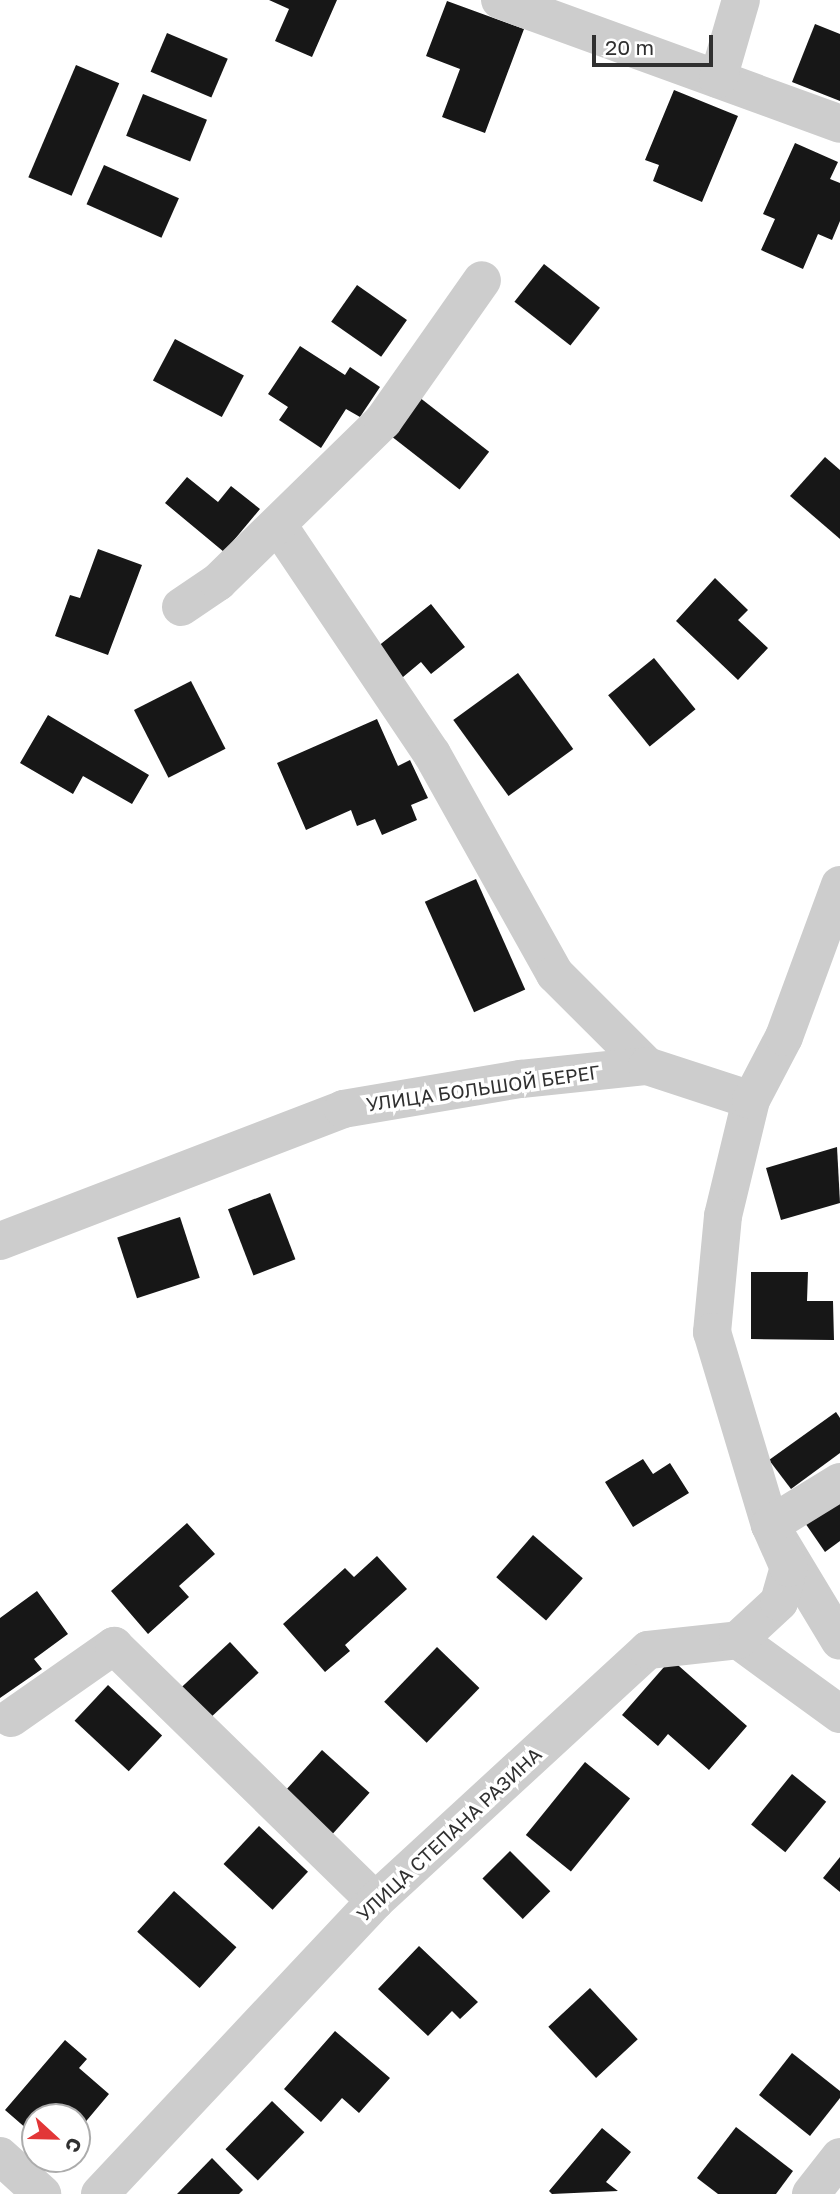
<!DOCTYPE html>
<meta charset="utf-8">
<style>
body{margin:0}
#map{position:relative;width:840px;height:2194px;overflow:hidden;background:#fff;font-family:"Golos Text",sans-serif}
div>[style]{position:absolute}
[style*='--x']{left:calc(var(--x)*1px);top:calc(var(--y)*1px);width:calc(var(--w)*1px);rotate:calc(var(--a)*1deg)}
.building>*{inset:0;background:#171717;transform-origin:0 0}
.minor>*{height:38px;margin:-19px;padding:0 19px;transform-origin:19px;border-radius:19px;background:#cdcdcd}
span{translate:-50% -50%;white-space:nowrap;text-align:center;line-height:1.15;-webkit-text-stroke:7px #fff;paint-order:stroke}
.street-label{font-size:19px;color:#303030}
.north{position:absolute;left:21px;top:2103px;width:70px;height:70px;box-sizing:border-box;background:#fff;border:2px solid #acacac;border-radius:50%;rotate:112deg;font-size:19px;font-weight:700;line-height:28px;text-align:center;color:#303030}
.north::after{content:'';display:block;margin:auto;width:24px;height:32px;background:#e23637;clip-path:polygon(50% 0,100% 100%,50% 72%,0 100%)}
.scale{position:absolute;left:592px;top:35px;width:121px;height:32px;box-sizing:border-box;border:4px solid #303030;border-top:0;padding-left:9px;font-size:21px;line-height:24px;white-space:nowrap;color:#303030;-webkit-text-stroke:5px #fff;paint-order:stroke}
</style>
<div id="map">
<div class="building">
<div style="clip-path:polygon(269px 0,337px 0,312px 57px,275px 41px,289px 9px)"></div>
<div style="clip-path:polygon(447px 1px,524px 29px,485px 133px,442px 117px,460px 69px,426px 56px)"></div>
<div style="clip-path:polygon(815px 24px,840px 34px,840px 101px,792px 82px)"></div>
<div style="left:167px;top:33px;width:66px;height:42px;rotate:23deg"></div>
<div style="left:76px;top:65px;width:47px;height:122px;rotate:23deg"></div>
<div style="clip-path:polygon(674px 90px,738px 116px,702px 202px,653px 181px,659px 165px,645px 160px)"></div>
<div style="left:143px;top:94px;width:69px;height:45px;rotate:22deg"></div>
<div style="clip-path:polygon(795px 143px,838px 162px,830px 179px,840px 183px,840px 221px,832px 240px,818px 234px,803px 269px,761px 250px,775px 219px,763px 214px)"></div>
<div style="left:104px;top:165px;width:82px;height:43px;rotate:24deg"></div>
<div style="left:544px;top:264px;width:71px;height:48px;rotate:38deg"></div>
<div style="left:357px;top:285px;width:61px;height:45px;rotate:35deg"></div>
<div style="left:175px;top:339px;width:78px;height:47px;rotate:28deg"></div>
<div style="clip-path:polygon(300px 346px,345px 375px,350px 367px,380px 387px,360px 417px,346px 409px,321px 448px,279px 420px,288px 407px,268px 394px)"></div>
<div style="left:419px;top:397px;width:89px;height:48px;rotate:38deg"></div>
<div style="clip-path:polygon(825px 457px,840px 470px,840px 539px,790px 496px)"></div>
<div style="clip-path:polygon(187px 477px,218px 502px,231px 486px,260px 509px,224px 552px,165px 503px)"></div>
<div style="clip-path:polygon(98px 549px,142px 565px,108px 655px,55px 636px,70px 595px,80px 598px)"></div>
<div style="clip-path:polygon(715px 578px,748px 610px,738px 620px,768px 648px,738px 680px,676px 621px)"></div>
<div style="clip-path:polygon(431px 604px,465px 647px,431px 674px,421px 662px,397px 682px,372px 651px)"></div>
<div style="left:654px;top:658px;width:66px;height:59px;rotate:51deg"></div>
<div style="left:518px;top:673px;width:94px;height:80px;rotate:54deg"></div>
<div style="left:191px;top:681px;width:76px;height:64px;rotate:63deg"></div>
<div style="clip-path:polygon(48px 715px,149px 775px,132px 804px,83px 776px,73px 794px,20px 763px)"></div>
<div style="clip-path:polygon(377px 719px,398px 766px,410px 760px,428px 798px,411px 805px,417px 820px,382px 835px,375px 819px,357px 826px,351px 810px,306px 830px,277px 763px)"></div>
<div style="left:476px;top:879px;width:121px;height:56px;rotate:66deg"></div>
<div style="clip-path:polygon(837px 1147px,840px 1203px,781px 1220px,766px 1168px)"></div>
<div style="left:270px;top:1193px;width:71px;height:45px;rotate:69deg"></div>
<div style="left:180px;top:1217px;width:64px;height:66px;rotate:72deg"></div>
<div style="clip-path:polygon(751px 1272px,808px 1272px,807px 1301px,833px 1301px,834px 1340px,751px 1339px)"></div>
<div style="clip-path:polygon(836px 1412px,840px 1418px,840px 1453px,791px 1489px,769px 1460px)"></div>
<div style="clip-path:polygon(643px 1459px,653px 1474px,670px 1463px,689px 1493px,633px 1527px,605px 1482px)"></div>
<div style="clip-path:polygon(840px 1494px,840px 1541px,825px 1552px,803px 1520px)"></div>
<div style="clip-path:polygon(187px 1523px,215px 1554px,179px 1586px,189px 1597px,148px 1634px,111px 1591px)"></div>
<div style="left:533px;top:1535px;width:66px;height:56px;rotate:41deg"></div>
<div style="clip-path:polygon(377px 1556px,407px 1589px,345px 1645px,350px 1651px,325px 1672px,283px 1624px,345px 1568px,354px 1577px)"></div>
<div style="clip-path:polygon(37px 1591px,68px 1634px,34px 1659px,42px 1669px,0 1698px,0 1618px)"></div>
<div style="left:230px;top:1642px;width:42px;height:70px;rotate:47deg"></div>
<div style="left:437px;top:1647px;width:59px;height:76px;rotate:44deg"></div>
<div style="clip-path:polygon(671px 1659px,747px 1726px,709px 1770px,668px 1734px,658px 1746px,622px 1715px)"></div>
<div style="left:108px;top:1685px;width:74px;height:49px;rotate:43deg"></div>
<div style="left:322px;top:1750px;width:64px;height:61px;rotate:42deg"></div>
<div style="left:585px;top:1762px;width:58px;height:94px;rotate:39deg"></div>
<div style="left:792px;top:1774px;width:44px;height:65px;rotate:39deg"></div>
<div style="left:259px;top:1826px;width:67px;height:52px;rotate:43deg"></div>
<div style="left:510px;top:1851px;width:57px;height:39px;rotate:45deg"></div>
<div style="clip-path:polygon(840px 1857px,840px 1892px,823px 1878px)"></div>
<div style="left:174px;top:1891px;width:84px;height:55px;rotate:42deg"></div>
<div style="clip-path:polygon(419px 1946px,478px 2002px,460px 2019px,452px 2011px,428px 2036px,378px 1989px)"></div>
<div style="left:590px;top:1988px;width:70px;height:57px;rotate:47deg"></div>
<div style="clip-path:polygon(335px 2031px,390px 2078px,359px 2113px,342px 2098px,321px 2122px,284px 2089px)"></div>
<div style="clip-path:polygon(65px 2040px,87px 2059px,79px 2068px,109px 2094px,77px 2132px,77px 2117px,35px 2117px,35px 2136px,5px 2110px)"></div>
<div style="clip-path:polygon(792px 2053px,840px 2091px,840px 2098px,810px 2136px,759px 2095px)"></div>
<div style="left:272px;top:2101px;width:45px;height:67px;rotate:44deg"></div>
<div style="clip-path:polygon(736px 2127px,793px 2171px,776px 2194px,718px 2194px,697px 2178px)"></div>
<div style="clip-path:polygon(602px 2128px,631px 2152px,606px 2182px,618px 2191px,552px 2194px,549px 2191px)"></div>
<div style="clip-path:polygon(212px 2158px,243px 2190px,239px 2194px,177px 2194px)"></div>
</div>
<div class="minor">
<div style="--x:500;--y:0;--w:362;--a:20"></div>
<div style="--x:718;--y:79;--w:82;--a:-73.8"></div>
<div style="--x:278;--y:525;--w:276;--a:56.1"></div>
<div style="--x:432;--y:754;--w:252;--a:60.8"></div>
<div style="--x:555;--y:974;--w:130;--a:45"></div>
<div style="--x:181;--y:607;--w:45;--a:-34"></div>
<div style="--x:218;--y:582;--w:231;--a:-44.3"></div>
<div style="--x:383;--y:421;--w:172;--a:-54.9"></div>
<div style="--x:751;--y:1100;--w:119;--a:103.6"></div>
<div style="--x:723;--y:1216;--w:117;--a:95.4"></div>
<div style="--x:712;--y:1332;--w:202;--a:73.3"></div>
<div style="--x:770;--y:1525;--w:135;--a:58.9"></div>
<div style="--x:0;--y:1241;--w:368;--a:-21"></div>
<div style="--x:343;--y:1109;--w:181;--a:-9.6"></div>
<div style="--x:521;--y:1079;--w:127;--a:-5.9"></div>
<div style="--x:647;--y:1066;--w:109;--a:18.1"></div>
<div style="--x:751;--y:1100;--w:71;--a:-62.4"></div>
<div style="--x:784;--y:1037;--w:162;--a:-69.8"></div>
<div style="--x:738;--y:1640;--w:126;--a:36"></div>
<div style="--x:11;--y:1718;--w:126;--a:-35"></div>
<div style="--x:114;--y:1646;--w:365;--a:44.3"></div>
<div style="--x:0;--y:2156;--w:57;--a:42.1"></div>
<div style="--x:100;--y:2194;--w:402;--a:-46.8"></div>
<div style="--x:375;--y:1901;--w:371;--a:-42.6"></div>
<div style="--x:648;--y:1650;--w:91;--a:-6.3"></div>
<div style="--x:738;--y:1640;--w:56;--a:-42.8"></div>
<div style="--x:779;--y:1602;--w:35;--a:-74"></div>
<div style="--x:789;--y:1568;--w:47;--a:-113.8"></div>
<div style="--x:770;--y:1525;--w:82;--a:-31.6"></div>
<div style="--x:811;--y:2194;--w:47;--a:-51.9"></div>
</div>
<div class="street-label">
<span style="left:483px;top:1088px;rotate:-8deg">УЛИЦА БОЛЬШОЙ БЕРЕГ</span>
<span style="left:449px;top:1834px;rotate:-43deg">УЛИЦА СТЕПАНА РАЗИНА</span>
</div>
<div class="north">С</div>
<div class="scale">20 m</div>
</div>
